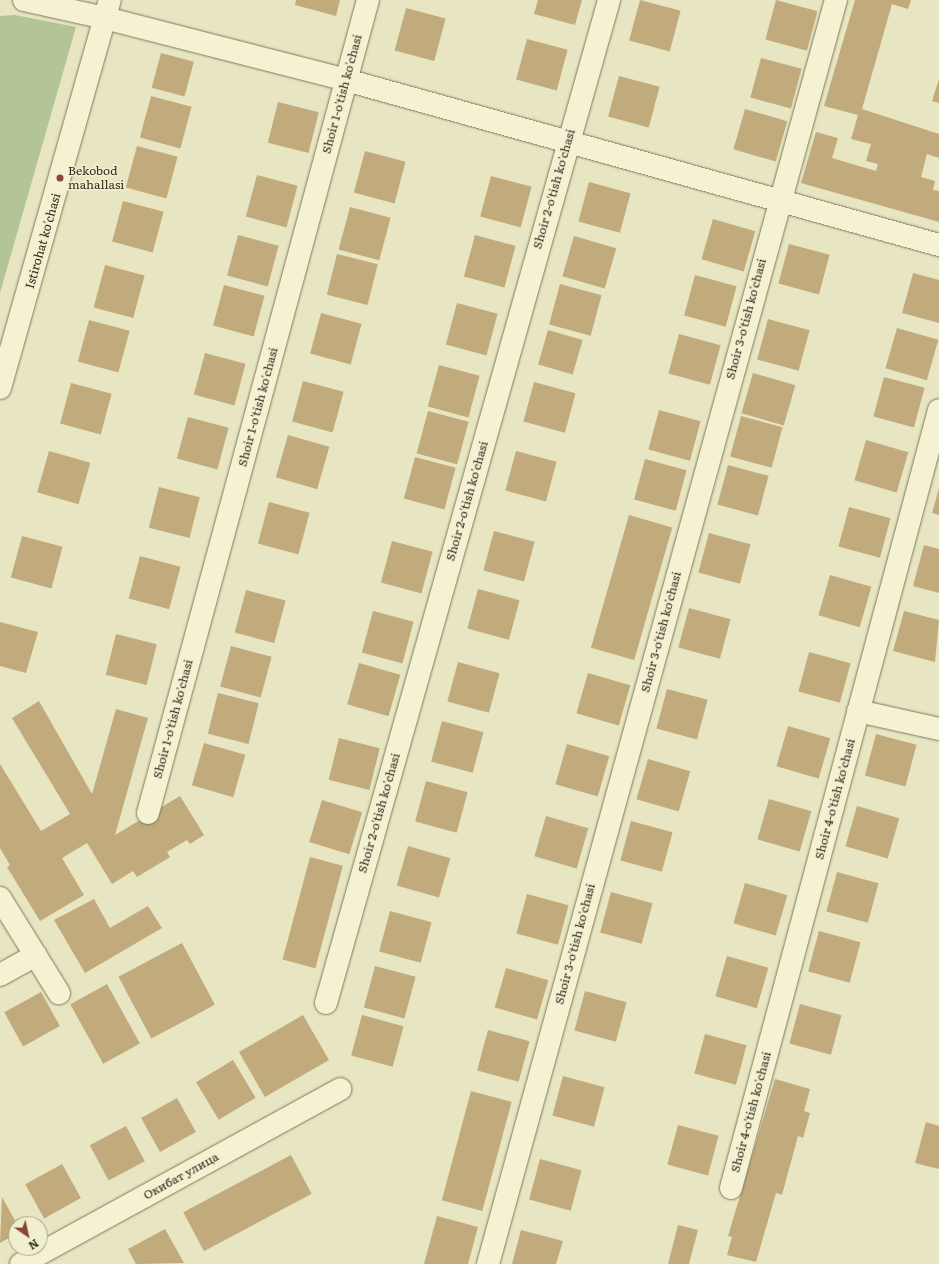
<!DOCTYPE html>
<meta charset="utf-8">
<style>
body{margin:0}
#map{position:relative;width:939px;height:1264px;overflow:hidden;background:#e8e6c2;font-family:Literata,serif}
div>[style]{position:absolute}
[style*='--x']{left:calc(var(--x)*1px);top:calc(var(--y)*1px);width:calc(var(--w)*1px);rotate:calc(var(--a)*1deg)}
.green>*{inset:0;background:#b3c497}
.building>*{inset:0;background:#c1aa7c;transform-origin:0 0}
.roads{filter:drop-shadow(0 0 1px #7f775b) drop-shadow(0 0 1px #7f775b)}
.minor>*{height:22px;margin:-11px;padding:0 11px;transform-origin:11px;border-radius:11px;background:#f4f2d3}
.secondary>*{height:22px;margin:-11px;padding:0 11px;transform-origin:11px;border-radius:11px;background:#f4f2d3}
.dots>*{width:11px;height:11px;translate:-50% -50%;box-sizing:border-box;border:2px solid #f0efd0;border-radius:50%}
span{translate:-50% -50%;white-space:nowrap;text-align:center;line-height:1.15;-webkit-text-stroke:3px #f0efd0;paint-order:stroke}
.street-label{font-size:12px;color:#312c1e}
.poi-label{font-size:12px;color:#312c1e}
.left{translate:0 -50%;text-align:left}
.north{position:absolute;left:8px;top:1216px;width:40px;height:40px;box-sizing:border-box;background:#f0efd0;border:1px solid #a4a189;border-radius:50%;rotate:146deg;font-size:11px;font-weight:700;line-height:16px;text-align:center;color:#312c1e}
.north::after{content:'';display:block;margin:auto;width:14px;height:18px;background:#874732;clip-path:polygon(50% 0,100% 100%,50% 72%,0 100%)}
</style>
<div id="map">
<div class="green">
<div style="clip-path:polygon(15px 15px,76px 27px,0 293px,0 16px)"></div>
</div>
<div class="building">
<div style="clip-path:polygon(296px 0,340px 0,336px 16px,295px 5px)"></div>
<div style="clip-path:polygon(538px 0,582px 0,575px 25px,534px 14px)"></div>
<div style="left:640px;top:0;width:42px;height:42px;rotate:15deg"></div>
<div style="left:776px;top:0;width:43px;height:41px;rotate:15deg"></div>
<div style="clip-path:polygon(855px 0,911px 0,908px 9px,892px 4px,862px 109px,939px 134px,939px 158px,927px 154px,921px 177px,935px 181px,933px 190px,939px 191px,939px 222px,801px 183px,816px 132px,838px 138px,832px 158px,876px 171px,878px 164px,866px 161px,871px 144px,851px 139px,858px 115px,824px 106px)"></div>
<div style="left:406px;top:8px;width:41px;height:44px;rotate:15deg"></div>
<div style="left:527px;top:39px;width:42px;height:42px;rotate:15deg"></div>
<div style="left:161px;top:53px;width:34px;height:36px;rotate:15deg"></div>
<div style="left:761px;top:58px;width:42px;height:41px;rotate:15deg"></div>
<div style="left:619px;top:76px;width:42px;height:42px;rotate:15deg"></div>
<div style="clip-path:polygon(939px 79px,939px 103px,932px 101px)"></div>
<div style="left:151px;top:96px;width:42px;height:43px;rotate:15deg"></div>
<div style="left:278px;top:102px;width:42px;height:42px;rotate:14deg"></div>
<div style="left:745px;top:109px;width:44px;height:42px;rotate:16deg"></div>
<div style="left:137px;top:146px;width:42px;height:43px;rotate:15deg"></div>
<div style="left:365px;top:151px;width:42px;height:43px;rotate:15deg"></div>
<div style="left:257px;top:175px;width:42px;height:43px;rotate:15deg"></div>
<div style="left:491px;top:176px;width:42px;height:42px;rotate:15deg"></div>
<div style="left:589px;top:182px;width:43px;height:41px;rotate:15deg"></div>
<div style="left:123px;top:201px;width:42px;height:42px;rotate:15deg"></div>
<div style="left:350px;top:207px;width:42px;height:44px;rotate:15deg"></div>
<div style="left:713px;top:219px;width:44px;height:42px;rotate:16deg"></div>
<div style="left:238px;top:235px;width:42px;height:42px;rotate:15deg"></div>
<div style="left:475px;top:235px;width:42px;height:43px;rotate:15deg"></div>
<div style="left:574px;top:236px;width:44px;height:42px;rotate:16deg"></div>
<div style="left:789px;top:244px;width:42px;height:41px;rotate:15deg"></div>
<div style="left:337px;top:254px;width:42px;height:42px;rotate:14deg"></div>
<div style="left:105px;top:265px;width:41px;height:44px;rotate:15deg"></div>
<div style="clip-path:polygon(913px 273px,939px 280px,939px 323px,902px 313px)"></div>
<div style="left:695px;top:275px;width:43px;height:42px;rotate:15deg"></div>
<div style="left:560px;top:284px;width:43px;height:42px;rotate:15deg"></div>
<div style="left:224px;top:285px;width:42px;height:42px;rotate:15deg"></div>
<div style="left:457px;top:303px;width:42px;height:43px;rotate:15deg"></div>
<div style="left:321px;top:313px;width:42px;height:42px;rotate:15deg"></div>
<div style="left:768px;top:319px;width:43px;height:42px;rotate:15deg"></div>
<div style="left:89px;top:320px;width:42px;height:43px;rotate:15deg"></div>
<div style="left:897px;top:328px;width:43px;height:42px;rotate:16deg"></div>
<div style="left:548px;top:330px;width:36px;height:36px;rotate:16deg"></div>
<div style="left:679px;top:334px;width:43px;height:41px;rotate:15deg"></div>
<div style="left:205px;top:353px;width:42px;height:43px;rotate:15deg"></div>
<div style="left:439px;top:365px;width:42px;height:43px;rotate:15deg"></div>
<div style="left:753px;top:373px;width:44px;height:42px;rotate:16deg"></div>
<div style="left:884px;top:377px;width:42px;height:41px;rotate:15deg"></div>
<div style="left:303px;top:381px;width:42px;height:42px;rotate:15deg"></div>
<div style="left:534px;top:382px;width:43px;height:41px;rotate:15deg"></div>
<div style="left:71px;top:383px;width:42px;height:42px;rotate:15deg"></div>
<div style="left:659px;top:410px;width:43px;height:41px;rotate:15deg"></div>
<div style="left:428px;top:411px;width:42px;height:44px;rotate:15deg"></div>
<div style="left:741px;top:416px;width:43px;height:42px;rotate:15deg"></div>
<div style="left:188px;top:417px;width:42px;height:43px;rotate:15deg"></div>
<div style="left:288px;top:435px;width:43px;height:44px;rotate:16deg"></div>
<div style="left:866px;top:440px;width:44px;height:42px;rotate:16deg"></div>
<div style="left:49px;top:451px;width:43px;height:43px;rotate:16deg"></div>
<div style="left:516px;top:451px;width:42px;height:41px;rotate:15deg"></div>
<div style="left:415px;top:457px;width:42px;height:43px;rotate:15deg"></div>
<div style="left:645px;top:459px;width:43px;height:42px;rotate:15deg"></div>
<div style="left:728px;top:465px;width:42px;height:41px;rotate:15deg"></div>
<div style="left:159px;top:487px;width:42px;height:42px;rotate:14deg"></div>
<div style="clip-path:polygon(939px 488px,939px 515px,932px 513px)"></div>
<div style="left:269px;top:502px;width:42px;height:43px;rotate:15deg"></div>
<div style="left:849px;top:507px;width:43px;height:41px;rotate:15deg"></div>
<div style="left:629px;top:515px;width:45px;height:138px;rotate:16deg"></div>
<div style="left:494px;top:531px;width:42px;height:41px;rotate:15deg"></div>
<div style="left:709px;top:533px;width:43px;height:41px;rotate:15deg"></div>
<div style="left:22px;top:536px;width:42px;height:43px;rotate:15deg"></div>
<div style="left:392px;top:541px;width:42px;height:43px;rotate:15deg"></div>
<div style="clip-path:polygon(924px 545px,939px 549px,939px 593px,913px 586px)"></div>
<div style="left:140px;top:556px;width:42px;height:44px;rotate:15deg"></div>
<div style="left:830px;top:575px;width:43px;height:42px;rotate:16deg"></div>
<div style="left:478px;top:589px;width:43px;height:41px;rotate:15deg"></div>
<div style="left:246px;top:590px;width:41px;height:44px;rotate:15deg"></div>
<div style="left:689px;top:608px;width:43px;height:41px;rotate:15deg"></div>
<div style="left:373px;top:611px;width:42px;height:43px;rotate:15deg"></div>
<div style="clip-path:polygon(904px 611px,939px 620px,935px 662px,893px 651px)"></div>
<div style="clip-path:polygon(0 622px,38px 632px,26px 673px,0 666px)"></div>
<div style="left:116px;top:634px;width:42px;height:42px;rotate:14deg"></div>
<div style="left:231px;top:646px;width:42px;height:42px;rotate:15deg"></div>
<div style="left:809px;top:652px;width:43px;height:41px;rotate:15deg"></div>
<div style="left:458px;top:662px;width:43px;height:41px;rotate:15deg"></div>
<div style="left:359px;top:663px;width:43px;height:43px;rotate:16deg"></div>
<div style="left:588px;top:673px;width:44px;height:42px;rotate:16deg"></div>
<div style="left:667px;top:689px;width:42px;height:41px;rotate:15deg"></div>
<div style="left:218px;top:693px;width:42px;height:42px;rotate:14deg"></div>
<div style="clip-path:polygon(39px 701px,92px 794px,116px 709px,148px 718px,115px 835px,180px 796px,204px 835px,190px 844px,187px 840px,167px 852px,170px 857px,137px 877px,133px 871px,112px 884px,87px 843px,62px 858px,84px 895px,40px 921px,7px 867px,10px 865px,0 848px,0 764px,41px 831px,70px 814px,12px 718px)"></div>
<div style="left:442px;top:721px;width:43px;height:42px;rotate:15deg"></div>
<div style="left:788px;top:726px;width:44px;height:42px;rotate:16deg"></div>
<div style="left:876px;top:734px;width:42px;height:43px;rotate:15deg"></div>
<div style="left:339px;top:738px;width:42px;height:43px;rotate:14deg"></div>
<div style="left:204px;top:743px;width:43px;height:44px;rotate:16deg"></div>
<div style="left:567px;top:744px;width:44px;height:42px;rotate:16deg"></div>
<div style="left:648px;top:759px;width:44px;height:42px;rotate:16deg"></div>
<div style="left:426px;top:781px;width:43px;height:42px;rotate:15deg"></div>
<div style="left:769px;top:799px;width:44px;height:42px;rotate:16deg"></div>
<div style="left:322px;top:800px;width:42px;height:44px;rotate:17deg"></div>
<div style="left:857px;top:806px;width:44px;height:42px;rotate:16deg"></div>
<div style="left:546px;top:816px;width:44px;height:42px;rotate:16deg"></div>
<div style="left:631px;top:821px;width:43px;height:41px;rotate:15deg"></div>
<div style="left:408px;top:846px;width:44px;height:41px;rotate:16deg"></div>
<div style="left:310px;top:857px;width:34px;height:106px;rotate:15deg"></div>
<div style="left:837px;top:872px;width:43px;height:41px;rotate:15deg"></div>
<div style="left:745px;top:883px;width:44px;height:42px;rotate:16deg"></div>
<div style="left:611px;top:892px;width:43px;height:42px;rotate:15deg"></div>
<div style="left:527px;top:894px;width:43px;height:41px;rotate:15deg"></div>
<div style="clip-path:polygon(94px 899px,110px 928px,148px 906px,162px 928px,85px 973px,54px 920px)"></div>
<div style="left:390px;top:911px;width:43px;height:42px;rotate:15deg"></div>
<div style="left:819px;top:931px;width:43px;height:42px;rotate:15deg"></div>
<div style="left:182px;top:943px;width:70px;height:72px;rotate:62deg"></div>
<div style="left:727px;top:956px;width:43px;height:42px;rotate:16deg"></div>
<div style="left:375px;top:966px;width:42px;height:43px;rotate:15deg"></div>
<div style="left:506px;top:968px;width:44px;height:41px;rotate:16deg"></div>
<div style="left:107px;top:984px;width:68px;height:42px;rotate:61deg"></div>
<div style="left:585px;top:991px;width:43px;height:41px;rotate:15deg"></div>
<div style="left:41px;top:992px;width:39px;height:42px;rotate:61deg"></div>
<div style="left:800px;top:1004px;width:43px;height:41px;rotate:15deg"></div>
<div style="left:303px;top:1015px;width:52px;height:74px;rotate:60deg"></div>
<div style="left:362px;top:1015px;width:43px;height:42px;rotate:15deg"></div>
<div style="left:488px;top:1030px;width:43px;height:42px;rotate:15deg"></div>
<div style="left:705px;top:1034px;width:43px;height:41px;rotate:15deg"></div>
<div style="left:233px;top:1060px;width:44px;height:43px;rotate:59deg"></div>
<div style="left:563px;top:1076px;width:43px;height:41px;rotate:15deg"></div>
<div style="clip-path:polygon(775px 1079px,810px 1089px,804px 1111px,810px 1113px,803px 1138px,798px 1136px,782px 1195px,776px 1193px,756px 1262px,727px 1255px,732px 1237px,728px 1236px)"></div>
<div style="left:471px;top:1091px;width:42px;height:113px;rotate:15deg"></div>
<div style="left:177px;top:1098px;width:39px;height:41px;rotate:61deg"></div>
<div style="clip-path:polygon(926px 1122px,939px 1126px,939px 1169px,915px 1163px)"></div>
<div style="left:678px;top:1125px;width:42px;height:41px;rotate:15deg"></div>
<div style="left:126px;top:1126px;width:40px;height:41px;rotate:62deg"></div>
<div style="left:291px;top:1155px;width:44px;height:122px;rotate:62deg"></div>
<div style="left:540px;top:1159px;width:43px;height:42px;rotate:15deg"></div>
<div style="left:62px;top:1164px;width:39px;height:42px;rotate:61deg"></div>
<div style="clip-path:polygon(2px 1197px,17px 1224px,16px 1234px,0 1243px)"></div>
<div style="clip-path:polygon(437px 1216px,478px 1227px,468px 1264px,424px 1264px)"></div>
<div style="clip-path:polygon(678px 1225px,698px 1230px,689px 1264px,668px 1264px)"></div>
<div style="clip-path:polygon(165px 1229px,184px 1263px,136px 1264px,128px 1249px)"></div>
<div style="clip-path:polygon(521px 1230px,563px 1241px,556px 1264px,512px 1264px)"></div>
</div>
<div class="roads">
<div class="minor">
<div style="--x:105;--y:18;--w:249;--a:14.4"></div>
<div style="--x:346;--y:80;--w:616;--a:15.55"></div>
<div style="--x:858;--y:711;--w:83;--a:12.5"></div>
<div style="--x:148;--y:813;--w:842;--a:-74.86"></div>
<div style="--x:0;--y:898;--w:112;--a:58.2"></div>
<div style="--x:0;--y:975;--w:41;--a:-29.1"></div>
<div style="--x:326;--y:1003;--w:1042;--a:-74.24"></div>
<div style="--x:731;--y:1188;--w:805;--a:-75.03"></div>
<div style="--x:21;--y:1264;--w:364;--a:-28.7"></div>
<div style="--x:488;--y:1264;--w:1311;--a:-74.61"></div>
</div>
<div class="secondary">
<div style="--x:24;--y:0;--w:83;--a:12.5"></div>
<div style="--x:0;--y:388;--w:403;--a:-74.2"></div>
</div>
</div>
<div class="dots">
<div style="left:60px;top:178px;background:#874732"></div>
</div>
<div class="street-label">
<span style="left:342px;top:94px;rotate:-75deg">Shoir 1-o'tish ko'chasi</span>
<span style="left:554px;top:189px;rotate:-74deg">Shoir 2-o'tish ko'chasi</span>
<span style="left:43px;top:241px;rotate:-74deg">Istirohat ko'chasi</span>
<span style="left:746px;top:319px;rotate:-75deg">Shoir 3-o'tish ko'chasi</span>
<span style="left:258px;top:407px;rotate:-75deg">Shoir 1-o'tish ko'chasi</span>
<span style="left:467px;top:501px;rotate:-74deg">Shoir 2-o'tish ko'chasi</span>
<span style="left:661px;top:632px;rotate:-75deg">Shoir 3-o'tish ko'chasi</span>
<span style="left:173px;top:719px;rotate:-75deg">Shoir 1-o'tish ko'chasi</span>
<span style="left:835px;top:799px;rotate:-75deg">Shoir 4-o'tish ko'chasi</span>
<span style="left:379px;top:813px;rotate:-74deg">Shoir 2-o'tish ko'chasi</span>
<span style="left:575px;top:944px;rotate:-75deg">Shoir 3-o'tish ko'chasi</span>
<span style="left:751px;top:1112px;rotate:-75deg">Shoir 4-o'tish ko'chasi</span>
<span style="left:181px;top:1176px;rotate:-29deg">Окибат улица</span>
</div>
<div class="poi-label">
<span class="left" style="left:68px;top:178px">Bekobod<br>mahallasi</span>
</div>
<div class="north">N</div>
</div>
